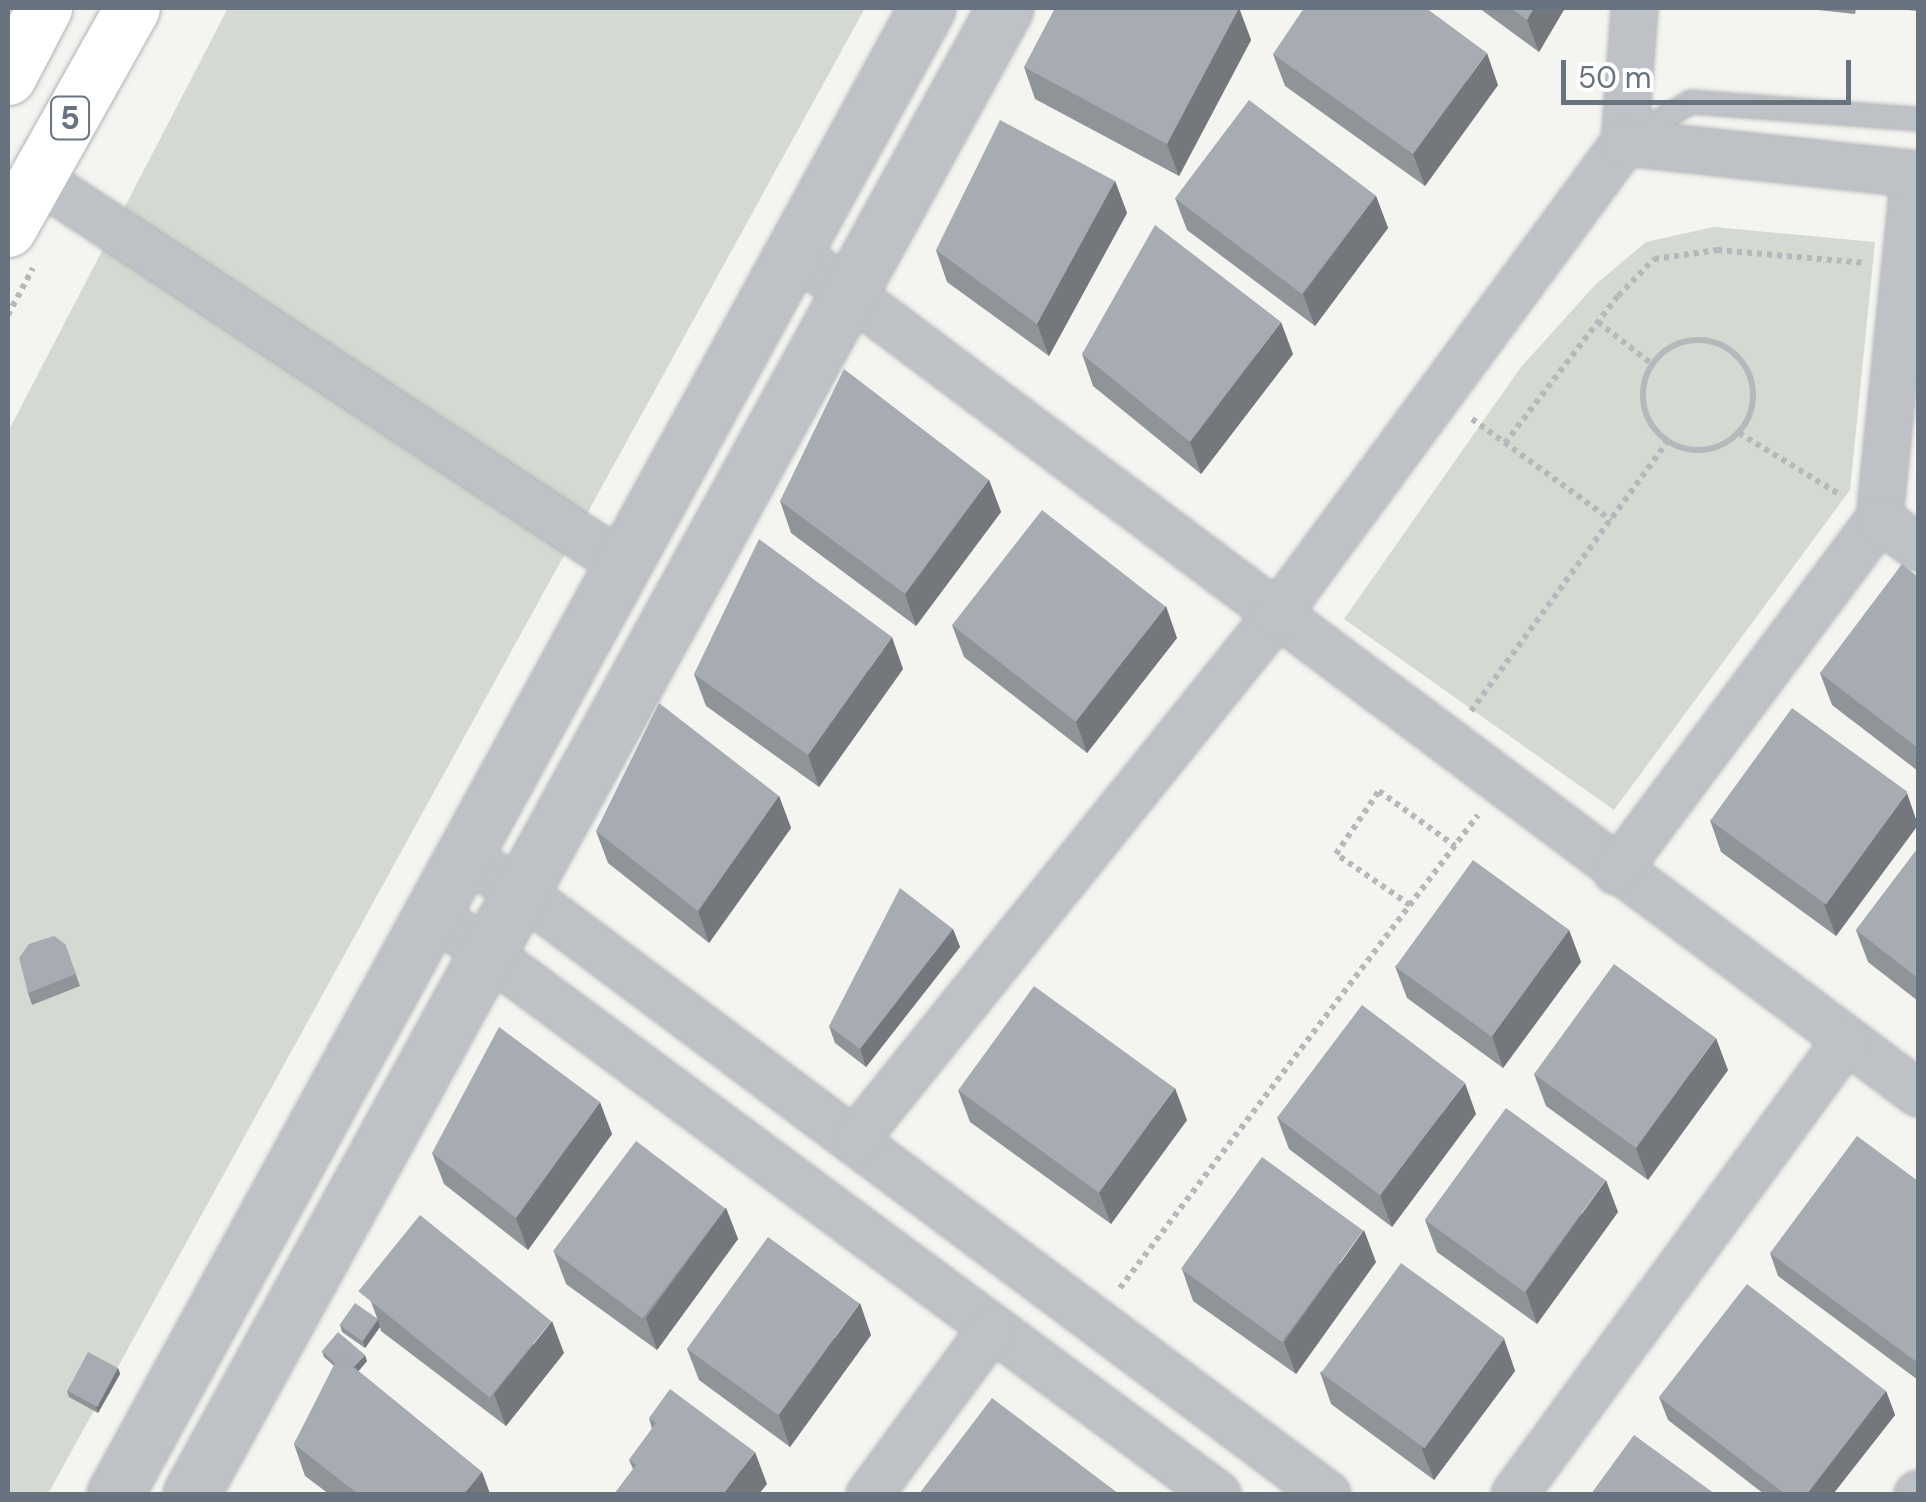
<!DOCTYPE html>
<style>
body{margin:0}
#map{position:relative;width:1926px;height:1502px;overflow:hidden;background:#f4f4f1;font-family:"DM Sans",sans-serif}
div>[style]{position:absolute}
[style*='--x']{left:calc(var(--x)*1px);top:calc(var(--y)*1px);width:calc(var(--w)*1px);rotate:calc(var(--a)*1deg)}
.green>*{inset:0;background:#d4d9d1}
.path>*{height:6px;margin-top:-3px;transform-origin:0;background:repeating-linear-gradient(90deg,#b6b9bb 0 5px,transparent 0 10px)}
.path>.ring{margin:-3px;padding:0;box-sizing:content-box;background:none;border:6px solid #b6b9bb;border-radius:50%}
.roads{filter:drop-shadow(0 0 2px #b1b4b7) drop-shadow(0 0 2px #b1b4b7)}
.service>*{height:22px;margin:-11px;padding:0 11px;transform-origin:11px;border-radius:11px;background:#bec1c5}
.minor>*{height:45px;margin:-22.5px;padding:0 22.5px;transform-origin:22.5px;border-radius:22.5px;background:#bec1c5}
.tertiary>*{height:55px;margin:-27.5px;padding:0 27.5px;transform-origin:27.5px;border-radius:27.5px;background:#bec1c5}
.trunk>*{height:55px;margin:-27.5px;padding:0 27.5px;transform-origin:27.5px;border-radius:27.5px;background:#fff}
.wall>*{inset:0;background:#8f9498}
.shaded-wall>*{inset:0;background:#74787c}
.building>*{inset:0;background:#a6acb1;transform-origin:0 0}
span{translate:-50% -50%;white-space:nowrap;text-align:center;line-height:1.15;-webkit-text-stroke:10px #fff;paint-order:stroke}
.shield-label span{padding:2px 8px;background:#fff;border:2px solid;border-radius:8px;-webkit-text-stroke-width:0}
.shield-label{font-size:32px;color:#67737f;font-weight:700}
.frame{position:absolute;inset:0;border:10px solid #67737f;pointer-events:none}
.scale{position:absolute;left:1561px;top:60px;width:290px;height:45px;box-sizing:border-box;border:5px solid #67737f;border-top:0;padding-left:12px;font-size:30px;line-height:35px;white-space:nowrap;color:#67737f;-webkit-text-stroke:8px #fff;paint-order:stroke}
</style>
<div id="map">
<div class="green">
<div style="clip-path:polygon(228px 8px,865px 8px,48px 1494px,8px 1494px,8px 432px)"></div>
<div style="clip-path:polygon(1714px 227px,1875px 242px,1850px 490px,1614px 810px,1344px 619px,1521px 367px,1595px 285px,1646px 242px)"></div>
</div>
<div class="path">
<div style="--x:8;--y:315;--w:53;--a:-62"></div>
<div style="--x:1598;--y:322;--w:68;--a:37.9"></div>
<div class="ring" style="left:1643px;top:340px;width:104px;height:104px"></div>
<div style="--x:1472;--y:419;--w:172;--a:36"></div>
<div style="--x:1739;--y:433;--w:117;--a:31.4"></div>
<div style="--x:1505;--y:443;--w:185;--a:-52.5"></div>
<div style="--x:1618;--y:296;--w:52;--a:-45.8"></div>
<div style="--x:1654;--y:259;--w:64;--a:-8.1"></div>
<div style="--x:1717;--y:250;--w:149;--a:5"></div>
<div style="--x:1471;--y:711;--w:334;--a:-53.9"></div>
<div style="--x:1410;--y:905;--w:90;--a:-145.4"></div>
<div style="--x:1336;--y:854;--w:76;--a:-55.7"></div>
<div style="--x:1379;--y:791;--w:94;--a:35.9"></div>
<div style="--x:1120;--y:1288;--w:593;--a:-52.88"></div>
</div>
<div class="roads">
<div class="service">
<div style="--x:1631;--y:137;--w:69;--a:-30.3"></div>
<div style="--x:1691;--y:102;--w:228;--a:4.3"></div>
</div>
<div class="minor">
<div style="--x:1624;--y:142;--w:134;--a:-85.7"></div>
<div style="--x:37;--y:178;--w:703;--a:33.4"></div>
<div style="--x:794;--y:252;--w:1404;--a:36.8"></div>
<div style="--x:1879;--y:518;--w:346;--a:-84.2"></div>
<div style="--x:464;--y:856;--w:67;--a:32.3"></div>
<div style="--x:521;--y:892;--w:1006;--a:36.76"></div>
<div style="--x:1616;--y:871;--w:440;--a:-53.3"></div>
<div style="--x:1879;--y:518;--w:49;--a:36.6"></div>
<div style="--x:433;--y:913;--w:976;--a:36.54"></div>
<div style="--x:854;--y:1140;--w:674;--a:-51.21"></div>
<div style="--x:1276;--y:615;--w:587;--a:-53.66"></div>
<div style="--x:1624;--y:142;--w:296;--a:6.2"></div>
<div style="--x:869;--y:1494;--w:207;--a:-53.6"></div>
<div style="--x:1514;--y:1494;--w:563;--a:-53.88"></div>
<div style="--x:1917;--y:1494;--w:1;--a:-45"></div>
</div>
<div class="tertiary">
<div style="--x:115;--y:1494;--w:1693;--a:-61.35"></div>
<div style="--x:191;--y:1494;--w:1694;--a:-61.29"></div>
</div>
<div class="trunk">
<div style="--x:8;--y:77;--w:78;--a:-62.4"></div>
<div style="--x:8;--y:229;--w:253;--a:-60.7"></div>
</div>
</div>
<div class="wall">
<div style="clip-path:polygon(1239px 8px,1251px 40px,1179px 176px,1035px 99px,1024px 67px)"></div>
<div style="clip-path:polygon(1479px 8px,1565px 8px,1539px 52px)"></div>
<div style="clip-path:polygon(1800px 8px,1856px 8px,1855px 14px)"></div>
<div style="clip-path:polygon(1907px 8px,1918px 8px,1918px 11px,1908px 10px)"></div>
<div style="clip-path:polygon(1273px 54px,1498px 85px,1425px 186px,1285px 86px)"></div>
<div style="clip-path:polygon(1115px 181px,1127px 213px,1049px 356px,947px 282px,936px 250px)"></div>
<div style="clip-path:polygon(1376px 196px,1388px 228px,1315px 326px,1187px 230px,1175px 198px)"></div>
<div style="clip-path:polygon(1082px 354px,1293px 354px,1201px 474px,1093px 386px)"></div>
<div style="clip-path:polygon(989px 480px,1001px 512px,916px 626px,791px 533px,780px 501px)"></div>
<div style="clip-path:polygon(1918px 577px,1918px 771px,1832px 705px,1820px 673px)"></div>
<div style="clip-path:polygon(952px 625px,1177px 638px,1087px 753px,964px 657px)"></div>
<div style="clip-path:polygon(903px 669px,819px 787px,706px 706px,694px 674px)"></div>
<div style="clip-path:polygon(779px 796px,791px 828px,709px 943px,608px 863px,596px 831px)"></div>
<div style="clip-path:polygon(1710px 820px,1918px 825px,1836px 936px,1721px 852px)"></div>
<div style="clip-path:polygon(1918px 848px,1918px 1001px,1868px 962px,1856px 930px)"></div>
<div style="clip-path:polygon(953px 929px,960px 947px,866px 1067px,835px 1043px,829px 1026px)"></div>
<div style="clip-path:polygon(1569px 930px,1581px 962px,1503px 1068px,1407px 998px,1395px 966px)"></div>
<div style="clip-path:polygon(65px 944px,80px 986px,32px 1005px,28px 993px)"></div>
<div style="clip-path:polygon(1728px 1070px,1648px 1180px,1546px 1106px,1534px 1074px)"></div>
<div style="clip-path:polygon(958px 1090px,1187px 1120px,1111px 1224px,970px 1122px)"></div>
<div style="clip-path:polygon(1476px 1114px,1392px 1227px,1289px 1149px,1277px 1117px)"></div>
<div style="clip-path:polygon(612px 1134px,528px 1250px,444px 1184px,432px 1153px)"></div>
<div style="clip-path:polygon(1918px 1181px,1918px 1380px,1778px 1276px,1770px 1253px)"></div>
<div style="clip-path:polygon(726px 1208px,738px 1239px,657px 1350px,566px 1284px,554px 1252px)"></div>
<div style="clip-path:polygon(1618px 1212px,1537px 1324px,1437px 1252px,1425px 1220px)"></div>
<div style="clip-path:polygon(1376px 1262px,1296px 1374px,1193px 1301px,1182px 1269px)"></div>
<div style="clip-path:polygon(370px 1299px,564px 1353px,506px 1426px,381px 1331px,380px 1327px,365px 1348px,342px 1332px,340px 1325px,377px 1318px)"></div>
<div style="clip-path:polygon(871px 1335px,790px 1447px,699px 1380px,687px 1349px)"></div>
<div style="clip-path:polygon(1504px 1339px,1515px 1371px,1434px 1480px,1331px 1404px,1320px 1372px)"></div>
<div style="clip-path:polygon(322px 1351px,367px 1361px,358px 1371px,482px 1472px,490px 1494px,329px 1494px,305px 1476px,294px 1444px,334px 1366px,324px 1357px)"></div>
<div style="clip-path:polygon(118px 1368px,120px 1374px,98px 1413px,69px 1397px,67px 1391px)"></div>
<div style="clip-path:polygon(1886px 1391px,1895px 1415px,1833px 1494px,1764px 1494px,1668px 1420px,1659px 1397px)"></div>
<div style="clip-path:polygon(649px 1418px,767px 1484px,633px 1469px,629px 1460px,652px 1429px)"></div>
</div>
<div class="shaded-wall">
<div style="clip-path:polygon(1239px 8px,1251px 40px,1179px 176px,1167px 144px)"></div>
<div style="clip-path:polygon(1534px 8px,1565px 8px,1539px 52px,1527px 20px)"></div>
<div style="clip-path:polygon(1487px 53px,1498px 85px,1425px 186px,1413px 154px)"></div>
<div style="clip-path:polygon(1115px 181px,1127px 213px,1049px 356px,1037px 324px)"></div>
<div style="clip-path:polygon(1376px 196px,1388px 228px,1315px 326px,1303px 294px)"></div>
<div style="clip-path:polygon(1281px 322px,1293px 354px,1201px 474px,1190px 442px)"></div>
<div style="clip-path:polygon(989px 480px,1001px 512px,916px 626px,905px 594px)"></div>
<div style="clip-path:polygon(1166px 606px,1177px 638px,1087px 753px,1076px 721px)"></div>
<div style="clip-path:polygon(892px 637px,903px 669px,819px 787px,808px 755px)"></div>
<div style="clip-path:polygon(1907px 793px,1918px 825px,1836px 936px,1824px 904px)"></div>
<div style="clip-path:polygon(779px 796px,791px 828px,709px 943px,698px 911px)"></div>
<div style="clip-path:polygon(953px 929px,960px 947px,866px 1067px,860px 1049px)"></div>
<div style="clip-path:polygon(1569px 930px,1581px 962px,1503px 1068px,1492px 1036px)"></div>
<div style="clip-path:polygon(1716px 1038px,1728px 1070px,1648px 1180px,1636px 1148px)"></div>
<div style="clip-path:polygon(1465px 1083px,1476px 1114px,1392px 1227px,1380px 1195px)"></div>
<div style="clip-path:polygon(1175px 1088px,1187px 1120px,1111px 1224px,1099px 1192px)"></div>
<div style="clip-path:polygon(600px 1102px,612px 1134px,528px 1250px,516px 1218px)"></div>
<div style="clip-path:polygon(1606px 1180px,1618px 1212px,1537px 1324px,1526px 1292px)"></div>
<div style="clip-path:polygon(726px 1208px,738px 1239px,657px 1350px,646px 1318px)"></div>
<div style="clip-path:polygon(1364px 1230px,1376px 1262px,1296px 1374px,1284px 1342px)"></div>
<div style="clip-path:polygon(860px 1303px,871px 1335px,790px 1447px,779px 1415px)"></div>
<div style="clip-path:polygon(378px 1320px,380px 1327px,365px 1348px,363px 1341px)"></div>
<div style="clip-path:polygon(552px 1321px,564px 1353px,506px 1426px,494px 1394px)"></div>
<div style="clip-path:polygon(1504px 1339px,1515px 1371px,1434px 1480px,1422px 1449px)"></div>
<div style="clip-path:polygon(365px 1355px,367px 1361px,351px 1380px,348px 1374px)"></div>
<div style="clip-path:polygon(118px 1368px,120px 1374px,98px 1413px,96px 1407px)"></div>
<div style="clip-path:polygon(1886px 1391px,1895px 1415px,1833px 1494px,1807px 1494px)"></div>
<div style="clip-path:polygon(755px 1452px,767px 1484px,759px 1494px,723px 1494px)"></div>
<div style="clip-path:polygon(482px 1472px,490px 1494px,464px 1494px)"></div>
</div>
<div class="building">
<div style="clip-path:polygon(1055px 8px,1239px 8px,1167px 144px,1024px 67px)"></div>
<div style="clip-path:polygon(1304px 8px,1426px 8px,1487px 53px,1413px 154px,1273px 54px)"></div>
<div style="clip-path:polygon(1511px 8px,1534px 8px,1527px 20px)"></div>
<div style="left:1249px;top:100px;width:159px;height:123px;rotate:37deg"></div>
<div style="clip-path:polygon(1000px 120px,1115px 181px,1037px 324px,936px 250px)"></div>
<div style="clip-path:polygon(1155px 225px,1281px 322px,1190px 442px,1082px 354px)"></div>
<div style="clip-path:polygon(844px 369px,989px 480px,905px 594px,780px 501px)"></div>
<div style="left:1042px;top:510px;width:157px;height:146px;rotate:38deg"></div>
<div style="clip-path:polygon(759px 539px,892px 637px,808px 755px,694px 674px)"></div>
<div style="clip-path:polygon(1902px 564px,1918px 577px,1918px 748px,1820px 673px)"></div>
<div style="clip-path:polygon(659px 703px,779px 796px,698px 911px,596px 831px)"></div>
<div style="left:1792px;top:708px;width:143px;height:139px;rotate:36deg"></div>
<div style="clip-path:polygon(1918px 848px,1918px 978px,1856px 930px)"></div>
<div style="left:1473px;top:860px;width:119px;height:132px;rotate:36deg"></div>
<div style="clip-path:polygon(900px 888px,953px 929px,860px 1049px,829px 1026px)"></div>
<div style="clip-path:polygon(54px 936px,65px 944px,76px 974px,28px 993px,19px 958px,29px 944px)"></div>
<div style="left:1614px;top:964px;width:126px;height:136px;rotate:36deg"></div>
<div style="left:1034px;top:986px;width:174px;height:129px;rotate:36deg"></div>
<div style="left:1362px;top:1005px;width:129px;height:141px;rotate:37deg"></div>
<div style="clip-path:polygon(499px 1027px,600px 1102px,516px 1218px,432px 1153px)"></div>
<div style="left:1506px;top:1108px;width:123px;height:138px;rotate:36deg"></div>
<div style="clip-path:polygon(1857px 1136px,1918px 1181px,1918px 1363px,1770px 1253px)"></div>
<div style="left:636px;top:1141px;width:112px;height:138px;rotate:37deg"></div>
<div style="left:1262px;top:1157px;width:125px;height:138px;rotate:36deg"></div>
<div style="left:420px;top:1215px;width:169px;height:98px;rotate:39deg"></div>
<div style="left:768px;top:1237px;width:113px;height:138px;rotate:36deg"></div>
<div style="left:1401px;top:1263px;width:128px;height:136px;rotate:36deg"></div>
<div style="clip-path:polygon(1747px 1284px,1886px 1391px,1807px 1494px,1785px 1494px,1659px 1397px)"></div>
<div style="left:355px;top:1303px;width:28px;height:27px;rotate:35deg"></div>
<div style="clip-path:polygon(338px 1332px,365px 1355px,354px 1367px,339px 1355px,335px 1363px,322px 1351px)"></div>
<div style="left:88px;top:1352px;width:34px;height:44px;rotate:28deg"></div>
<div style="clip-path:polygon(339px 1355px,482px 1472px,464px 1494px,358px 1494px,294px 1444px)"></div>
<div style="clip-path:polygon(670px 1389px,755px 1452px,723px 1494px,614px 1494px,636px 1465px,629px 1460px,656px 1423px,649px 1418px)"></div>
<div style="clip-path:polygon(992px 1398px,1119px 1494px,919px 1494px)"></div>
<div style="clip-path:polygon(1634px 1435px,1715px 1494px,1591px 1494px)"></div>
</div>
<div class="shield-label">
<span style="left:70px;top:118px">5</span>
</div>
<div class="frame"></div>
<div class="scale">50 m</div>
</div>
